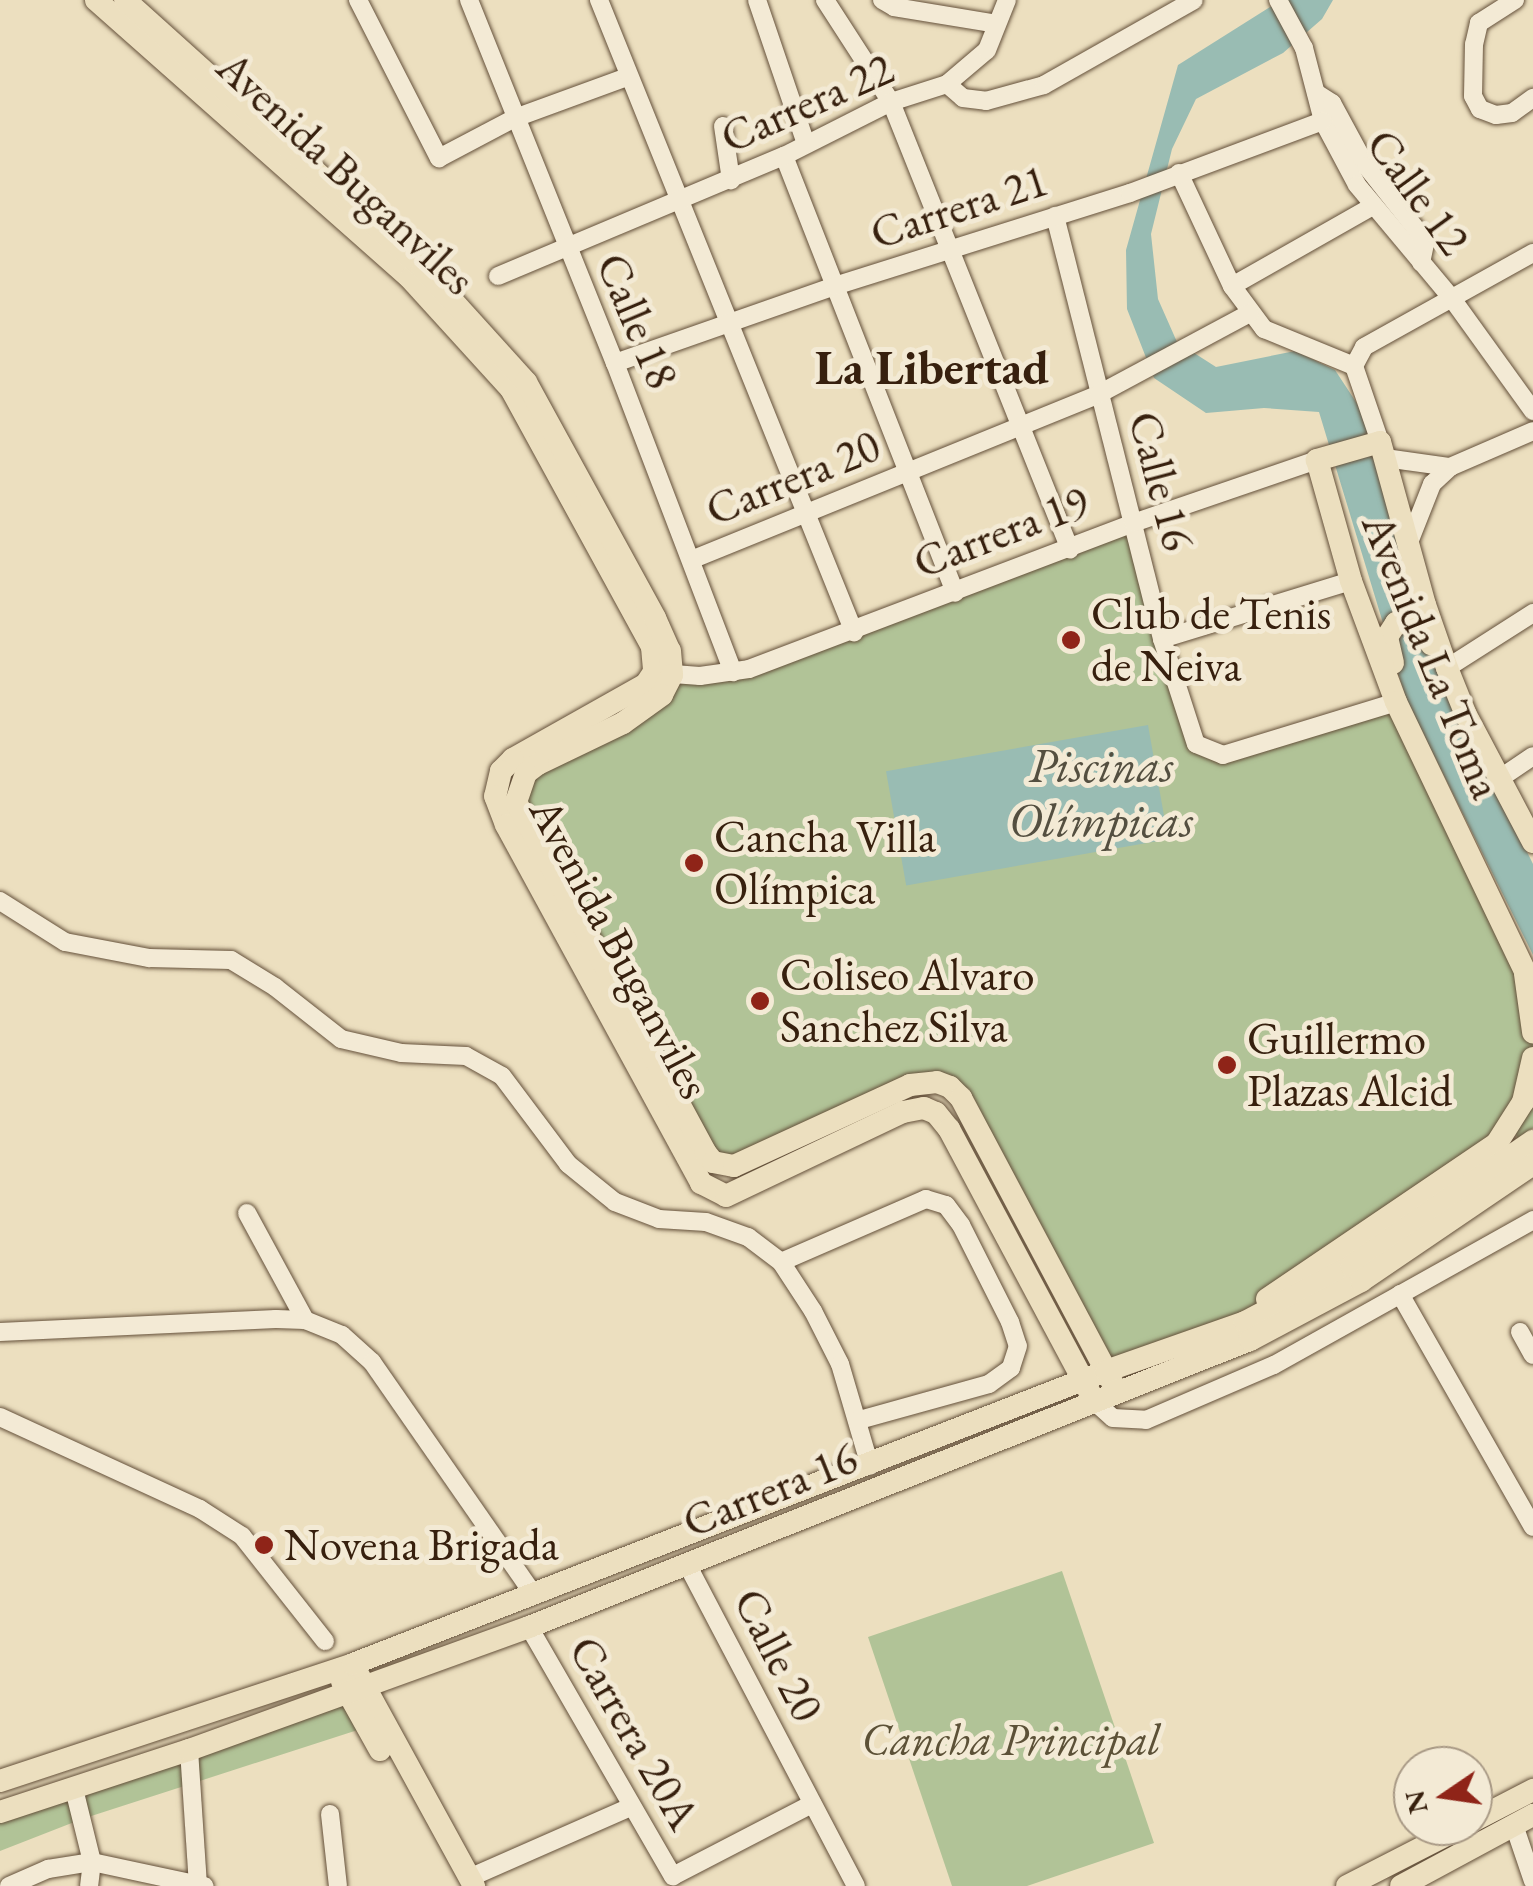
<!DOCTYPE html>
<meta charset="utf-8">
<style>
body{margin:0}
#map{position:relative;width:1533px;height:1886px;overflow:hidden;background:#ecdfbf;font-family:"EB Garamond",serif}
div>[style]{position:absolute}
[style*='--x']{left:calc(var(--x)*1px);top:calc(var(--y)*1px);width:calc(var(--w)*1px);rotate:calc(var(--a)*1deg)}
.green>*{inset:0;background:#b1c397}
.water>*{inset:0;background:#99bcb3;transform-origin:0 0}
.roads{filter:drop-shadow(0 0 2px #64503a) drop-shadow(0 0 2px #64503a)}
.minor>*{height:18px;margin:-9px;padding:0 9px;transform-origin:9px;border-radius:9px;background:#f3ead5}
.major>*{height:22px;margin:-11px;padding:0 11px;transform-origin:11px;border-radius:11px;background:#ecdfbf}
.dots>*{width:28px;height:28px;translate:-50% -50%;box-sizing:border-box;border:5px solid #f3ead5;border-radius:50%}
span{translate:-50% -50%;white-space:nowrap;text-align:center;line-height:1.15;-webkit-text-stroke:10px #f3ead5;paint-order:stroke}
.street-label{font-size:45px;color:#37200e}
.poi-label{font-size:45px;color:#37200e}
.left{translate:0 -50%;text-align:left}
.park-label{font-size:45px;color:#5c5137;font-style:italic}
.neighbourhood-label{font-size:48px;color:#37200e;font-weight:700}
.water-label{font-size:48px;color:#544f40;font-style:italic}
.north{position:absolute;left:1393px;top:1746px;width:100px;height:100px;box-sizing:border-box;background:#f3ead5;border:2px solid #a89985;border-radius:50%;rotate:257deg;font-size:28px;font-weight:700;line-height:40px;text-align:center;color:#37200e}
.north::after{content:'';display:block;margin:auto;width:35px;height:45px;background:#8f2418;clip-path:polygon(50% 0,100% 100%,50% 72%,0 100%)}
</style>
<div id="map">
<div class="green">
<div style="clip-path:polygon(1133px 523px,1190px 732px,1213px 754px,1393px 705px,1533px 984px,1533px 1128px,1518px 1138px,1511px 1126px,1245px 1322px,1106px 1371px,961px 1098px,937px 1082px,722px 1166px,517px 790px,623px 723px,672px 675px,733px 672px)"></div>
<div style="clip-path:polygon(1062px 1571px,1154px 1843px,1027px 1886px,952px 1886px,868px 1637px)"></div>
<div style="clip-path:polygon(346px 1692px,367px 1727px,82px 1819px,0 1851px,0 1813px)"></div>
</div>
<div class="water">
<div style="clip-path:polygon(1281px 0,1333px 0,1322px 19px,1283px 53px,1196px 99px,1172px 149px,1151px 234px,1158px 299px,1177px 342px,1216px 367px,1295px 351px,1335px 370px,1358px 405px,1491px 779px,1533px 864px,1533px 955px,1406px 699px,1319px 412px,1264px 408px,1206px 413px,1154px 378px,1127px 309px,1126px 250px,1178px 65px)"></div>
<div style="left:1148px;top:725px;width:116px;height:266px;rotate:80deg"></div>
</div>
<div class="roads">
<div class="minor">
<div style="--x:358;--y:0;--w:178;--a:62.9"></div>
<div style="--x:439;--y:158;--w:86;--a:-27.8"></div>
<div style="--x:515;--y:118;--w:119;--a:-20.1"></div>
<div style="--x:469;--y:0;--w:391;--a:68.1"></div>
<div style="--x:615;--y:363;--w:331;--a:69.1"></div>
<div style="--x:599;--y:0;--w:682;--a:68.03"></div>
<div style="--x:757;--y:0;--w:152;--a:71.2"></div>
<div style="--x:825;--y:0;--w:121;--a:57.1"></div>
<div style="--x:891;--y:102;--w:482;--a:68.2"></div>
<div style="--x:882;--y:0;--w:14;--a:30"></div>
<div style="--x:894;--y:7;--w:104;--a:9.4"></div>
<div style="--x:1278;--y:0;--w:55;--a:61.6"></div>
<div style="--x:1304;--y:48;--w:75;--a:75.4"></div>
<div style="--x:1323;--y:121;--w:72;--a:62"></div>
<div style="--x:1357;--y:185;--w:150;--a:50.1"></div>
<div style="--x:1453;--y:300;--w:137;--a:54.2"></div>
<div style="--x:1515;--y:0;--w:43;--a:147.4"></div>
<div style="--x:1479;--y:23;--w:22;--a:103"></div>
<div style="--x:1474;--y:44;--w:52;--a:91.1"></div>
<div style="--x:1473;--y:96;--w:15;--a:62"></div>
<div style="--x:1480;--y:109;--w:17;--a:21"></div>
<div style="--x:1496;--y:115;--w:16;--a:-7"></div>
<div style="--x:1512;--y:113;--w:26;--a:-36"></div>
<div style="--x:947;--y:84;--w:21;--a:41"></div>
<div style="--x:963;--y:98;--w:23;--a:7"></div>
<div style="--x:986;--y:101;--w:60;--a:-15.4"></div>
<div style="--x:1044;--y:85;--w:172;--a:-29.5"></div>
<div style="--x:1316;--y:93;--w:19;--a:32"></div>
<div style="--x:1332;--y:103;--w:72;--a:61.6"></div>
<div style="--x:1366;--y:166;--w:87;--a:51.5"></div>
<div style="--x:1420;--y:234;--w:11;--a:63"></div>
<div style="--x:1425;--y:244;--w:19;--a:102"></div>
<div style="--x:723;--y:126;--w:55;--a:81.6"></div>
<div style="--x:784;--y:156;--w:469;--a:68.6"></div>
<div style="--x:1179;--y:173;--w:125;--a:64.9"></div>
<div style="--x:1232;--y:286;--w:54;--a:53.3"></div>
<div style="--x:1264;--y:329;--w:97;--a:22.3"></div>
<div style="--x:1055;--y:216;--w:436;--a:75.8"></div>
<div style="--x:1162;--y:639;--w:110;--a:72.1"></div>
<div style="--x:1196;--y:744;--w:29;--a:22"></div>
<div style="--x:1223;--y:755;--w:181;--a:-17"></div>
<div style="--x:498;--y:276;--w:310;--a:-22.8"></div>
<div style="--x:784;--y:156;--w:120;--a:-26.8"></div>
<div style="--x:891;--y:102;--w:59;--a:-17.8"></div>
<div style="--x:947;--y:84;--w:52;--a:-40.4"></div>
<div style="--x:987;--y:50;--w:54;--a:-68.2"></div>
<div style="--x:1232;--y:286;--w:162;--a:-29.6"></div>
<div style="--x:615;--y:363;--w:233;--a:-19.3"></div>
<div style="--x:835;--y:286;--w:309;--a:-17.5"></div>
<div style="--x:1130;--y:193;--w:206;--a:-20.5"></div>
<div style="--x:1354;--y:366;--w:21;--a:-62"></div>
<div style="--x:1364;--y:347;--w:193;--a:-29.1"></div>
<div style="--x:1354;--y:366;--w:80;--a:71.1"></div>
<div style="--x:1385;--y:458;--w:66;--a:7.9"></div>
<div style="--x:1450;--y:467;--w:90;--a:-23.4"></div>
<div style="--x:1408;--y:545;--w:66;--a:-68.5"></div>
<div style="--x:1432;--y:484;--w:25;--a:-43"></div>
<div style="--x:691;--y:560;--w:440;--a:-22.1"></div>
<div style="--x:1099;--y:394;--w:171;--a:-28.2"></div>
<div style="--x:1162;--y:639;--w:198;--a:-17.1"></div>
<div style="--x:1447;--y:668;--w:102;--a:-32.6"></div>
<div style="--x:660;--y:673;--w:40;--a:4.3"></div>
<div style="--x:700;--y:676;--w:49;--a:-8.1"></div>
<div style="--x:749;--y:669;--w:411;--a:-20.8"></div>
<div style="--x:1133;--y:523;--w:194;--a:-18.9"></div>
<div style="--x:1502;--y:777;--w:37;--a:-34"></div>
<div style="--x:0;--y:901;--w:77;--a:32.2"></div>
<div style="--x:65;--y:942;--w:86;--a:10.8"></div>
<div style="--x:149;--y:958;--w:82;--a:1.4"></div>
<div style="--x:231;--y:960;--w:52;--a:31.5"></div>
<div style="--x:275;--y:987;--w:84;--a:38.2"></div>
<div style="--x:341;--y:1039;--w:62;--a:13.1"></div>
<div style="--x:401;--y:1053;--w:65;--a:2.6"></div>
<div style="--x:466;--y:1056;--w:41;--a:29.1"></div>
<div style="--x:502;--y:1076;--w:110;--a:53.1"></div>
<div style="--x:568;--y:1164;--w:60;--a:39"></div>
<div style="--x:615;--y:1202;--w:47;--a:21.1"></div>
<div style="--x:659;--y:1219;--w:47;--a:3.7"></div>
<div style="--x:706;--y:1222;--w:45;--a:19.7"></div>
<div style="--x:748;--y:1237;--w:41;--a:37.1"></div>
<div style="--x:781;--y:1262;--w:59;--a:56.9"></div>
<div style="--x:813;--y:1311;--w:59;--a:63"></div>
<div style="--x:840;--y:1364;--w:106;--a:73.6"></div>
<div style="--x:247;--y:1213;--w:122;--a:61.5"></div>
<div style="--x:781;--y:1262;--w:158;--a:-23.5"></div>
<div style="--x:926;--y:1199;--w:21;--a:17"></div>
<div style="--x:946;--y:1205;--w:25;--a:53"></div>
<div style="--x:961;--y:1225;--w:109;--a:63.2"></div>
<div style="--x:1010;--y:1322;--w:25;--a:72"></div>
<div style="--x:1018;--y:1346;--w:23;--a:108"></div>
<div style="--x:1011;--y:1368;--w:27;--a:144"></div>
<div style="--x:989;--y:1384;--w:135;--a:164.5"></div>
<div style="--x:1400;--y:1294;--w:268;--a:60.3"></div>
<div style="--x:0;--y:1332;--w:276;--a:-2.7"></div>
<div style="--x:276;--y:1319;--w:29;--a:2"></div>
<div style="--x:305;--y:1320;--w:40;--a:22"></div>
<div style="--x:342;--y:1335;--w:40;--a:42"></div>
<div style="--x:372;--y:1362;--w:282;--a:55.2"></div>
<div style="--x:1520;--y:1332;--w:26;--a:61"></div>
<div style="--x:1094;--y:1401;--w:25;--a:42"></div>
<div style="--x:1113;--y:1418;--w:33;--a:3"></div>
<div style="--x:1146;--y:1420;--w:139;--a:-23.3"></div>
<div style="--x:1274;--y:1365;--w:297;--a:-29.2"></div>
<div style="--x:0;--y:1417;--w:220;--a:24.7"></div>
<div style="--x:200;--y:1509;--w:50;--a:32.7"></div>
<div style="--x:242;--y:1536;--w:134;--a:51.7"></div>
<div style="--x:688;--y:1566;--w:361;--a:62.3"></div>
<div style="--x:529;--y:1627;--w:288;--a:60"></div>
<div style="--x:673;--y:1876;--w:157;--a:-27.4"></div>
<div style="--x:189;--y:1750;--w:136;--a:86.2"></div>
<div style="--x:74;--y:1789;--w:75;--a:76.1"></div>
<div style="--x:92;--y:1862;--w:24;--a:97"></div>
<div style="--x:330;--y:1814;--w:72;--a:83.7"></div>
<div style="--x:1514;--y:1825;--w:59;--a:71.3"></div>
<div style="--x:469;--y:1878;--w:177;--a:-23.7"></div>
<div style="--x:9;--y:1886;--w:43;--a:-23.6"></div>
<div style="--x:48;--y:1869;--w:45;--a:-9"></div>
<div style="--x:92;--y:1862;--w:115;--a:12.1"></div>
</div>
<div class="major">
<div style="--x:96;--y:0;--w:419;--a:41.5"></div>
<div style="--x:410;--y:278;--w:150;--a:47.7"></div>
<div style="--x:511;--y:389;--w:294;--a:61.3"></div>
<div style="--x:652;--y:647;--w:25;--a:85"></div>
<div style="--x:654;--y:672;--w:14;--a:124"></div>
<div style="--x:646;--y:684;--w:153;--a:150.6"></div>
<div style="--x:513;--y:759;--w:17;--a:135"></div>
<div style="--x:501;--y:771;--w:26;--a:103"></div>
<div style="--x:495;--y:796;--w:31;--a:69"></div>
<div style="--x:506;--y:825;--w:408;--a:61.4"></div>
<div style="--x:701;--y:1183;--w:28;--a:27"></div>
<div style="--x:726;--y:1196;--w:196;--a:-25.4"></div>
<div style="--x:903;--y:1112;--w:21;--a:-11"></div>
<div style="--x:924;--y:1108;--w:13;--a:23"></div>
<div style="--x:936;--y:1113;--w:21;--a:51"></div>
<div style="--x:949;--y:1129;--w:308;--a:61.9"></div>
<div style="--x:125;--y:0;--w:399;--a:42"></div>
<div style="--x:422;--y:267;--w:155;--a:47.9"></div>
<div style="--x:526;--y:382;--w:269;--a:61.3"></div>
<div style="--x:655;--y:618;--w:36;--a:66"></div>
<div style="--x:670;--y:651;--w:24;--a:85"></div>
<div style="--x:672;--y:675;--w:22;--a:117"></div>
<div style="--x:662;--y:695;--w:48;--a:144.3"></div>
<div style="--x:623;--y:723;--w:94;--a:154.2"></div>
<div style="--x:538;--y:764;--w:15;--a:143"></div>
<div style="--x:526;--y:773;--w:31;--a:109"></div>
<div style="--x:516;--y:802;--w:398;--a:61.6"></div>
<div style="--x:705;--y:1152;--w:13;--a:51"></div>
<div style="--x:713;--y:1162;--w:21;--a:11"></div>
<div style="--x:734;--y:1166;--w:194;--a:-24.7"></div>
<div style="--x:910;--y:1085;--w:27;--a:-6"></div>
<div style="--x:937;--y:1082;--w:14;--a:21"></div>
<div style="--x:950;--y:1087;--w:16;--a:45"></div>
<div style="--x:961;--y:1098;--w:333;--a:62"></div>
<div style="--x:1393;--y:663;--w:27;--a:-103"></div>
<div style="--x:1387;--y:637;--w:17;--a:-57"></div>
<div style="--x:1396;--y:623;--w:22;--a:-3"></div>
<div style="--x:1418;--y:622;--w:26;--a:59"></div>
<div style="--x:1533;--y:842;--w:144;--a:-117.8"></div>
<div style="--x:1466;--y:715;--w:51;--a:-112"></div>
<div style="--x:1447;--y:668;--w:67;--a:-109.2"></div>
<div style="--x:1425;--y:605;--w:169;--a:-105.4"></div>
<div style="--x:1380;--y:442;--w:66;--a:164.1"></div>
<div style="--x:1317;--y:460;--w:126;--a:74.3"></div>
<div style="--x:1351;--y:581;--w:129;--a:69.6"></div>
<div style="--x:1396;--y:702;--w:317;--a:64.4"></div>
<div style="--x:1525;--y:974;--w:59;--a:82.1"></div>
<div style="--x:1267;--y:1299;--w:278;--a:-34.1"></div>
<div style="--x:1497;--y:1143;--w:49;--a:-57.6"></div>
<div style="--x:1523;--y:1102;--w:45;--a:-77.2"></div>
<div style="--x:358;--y:1674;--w:242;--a:61.3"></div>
<div style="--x:342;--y:1682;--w:78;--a:60.8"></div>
<div style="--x:0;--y:1781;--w:372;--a:-18.3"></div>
<div style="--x:353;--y:1664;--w:808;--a:-21.26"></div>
<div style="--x:1106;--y:1371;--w:147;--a:-19.4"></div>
<div style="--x:1245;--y:1322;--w:120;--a:-27.8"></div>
<div style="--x:1351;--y:1266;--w:221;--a:-34.5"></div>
<div style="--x:0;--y:1812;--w:199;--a:-18.2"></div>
<div style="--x:189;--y:1750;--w:362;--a:-19.9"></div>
<div style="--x:529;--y:1627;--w:776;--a:-21.71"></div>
<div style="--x:1250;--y:1340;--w:126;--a:-28"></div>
<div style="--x:1361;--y:1281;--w:208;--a:-34.2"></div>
<div style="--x:1473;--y:1821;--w:68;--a:-27.3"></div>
<div style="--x:1347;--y:1886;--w:131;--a:-27.1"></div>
<div style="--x:1401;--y:1886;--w:150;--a:-28.3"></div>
</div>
</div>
<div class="dots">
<div style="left:1071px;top:640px;background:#8f2418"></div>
<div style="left:694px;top:863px;background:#8f2418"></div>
<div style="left:760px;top:1001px;background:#8f2418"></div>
<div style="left:1227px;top:1065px;background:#8f2418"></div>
<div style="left:264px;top:1545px;background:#8f2418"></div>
</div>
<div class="street-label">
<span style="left:807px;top:103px;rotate:-24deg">Carrera 22</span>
<span style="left:346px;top:173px;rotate:43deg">Avenida Buganviles</span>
<span style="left:1418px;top:192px;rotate:54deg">Calle 12</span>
<span style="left:959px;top:207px;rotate:-18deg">Carrera 21</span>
<span style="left:637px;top:321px;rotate:67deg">Calle 18</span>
<span style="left:793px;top:478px;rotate:-22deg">Carrera 20</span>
<span style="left:1161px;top:481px;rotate:75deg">Calle 16</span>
<span style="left:1001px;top:532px;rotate:-21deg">Carrera 19</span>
<span style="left:1432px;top:656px;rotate:68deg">Avenida La Toma</span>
<span style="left:620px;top:948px;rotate:62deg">Avenida Buganviles</span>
<span style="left:770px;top:1490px;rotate:-22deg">Carrera 16</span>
<span style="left:778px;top:1655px;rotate:63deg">Calle 20</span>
<span style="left:634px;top:1733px;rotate:60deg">Carrera 20A</span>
</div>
<div class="poi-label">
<span class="left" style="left:1091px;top:640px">Club de Tenis<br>de Neiva</span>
<span class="left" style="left:714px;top:863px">Cancha Villa<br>Olímpica</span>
<span class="left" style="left:780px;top:1001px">Coliseo Alvaro<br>Sanchez Silva</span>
<span class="left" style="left:1247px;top:1065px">Guillermo<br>Plazas Alcid</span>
<span class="left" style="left:284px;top:1545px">Novena Brigada</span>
</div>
<div class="park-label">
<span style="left:1011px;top:1740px">Cancha Principal</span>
</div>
<div class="neighbourhood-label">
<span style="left:932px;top:368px">La Libertad</span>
</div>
<div class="water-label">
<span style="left:1101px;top:793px">Piscinas<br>Olímpicas</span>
</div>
<div class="north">N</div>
</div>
